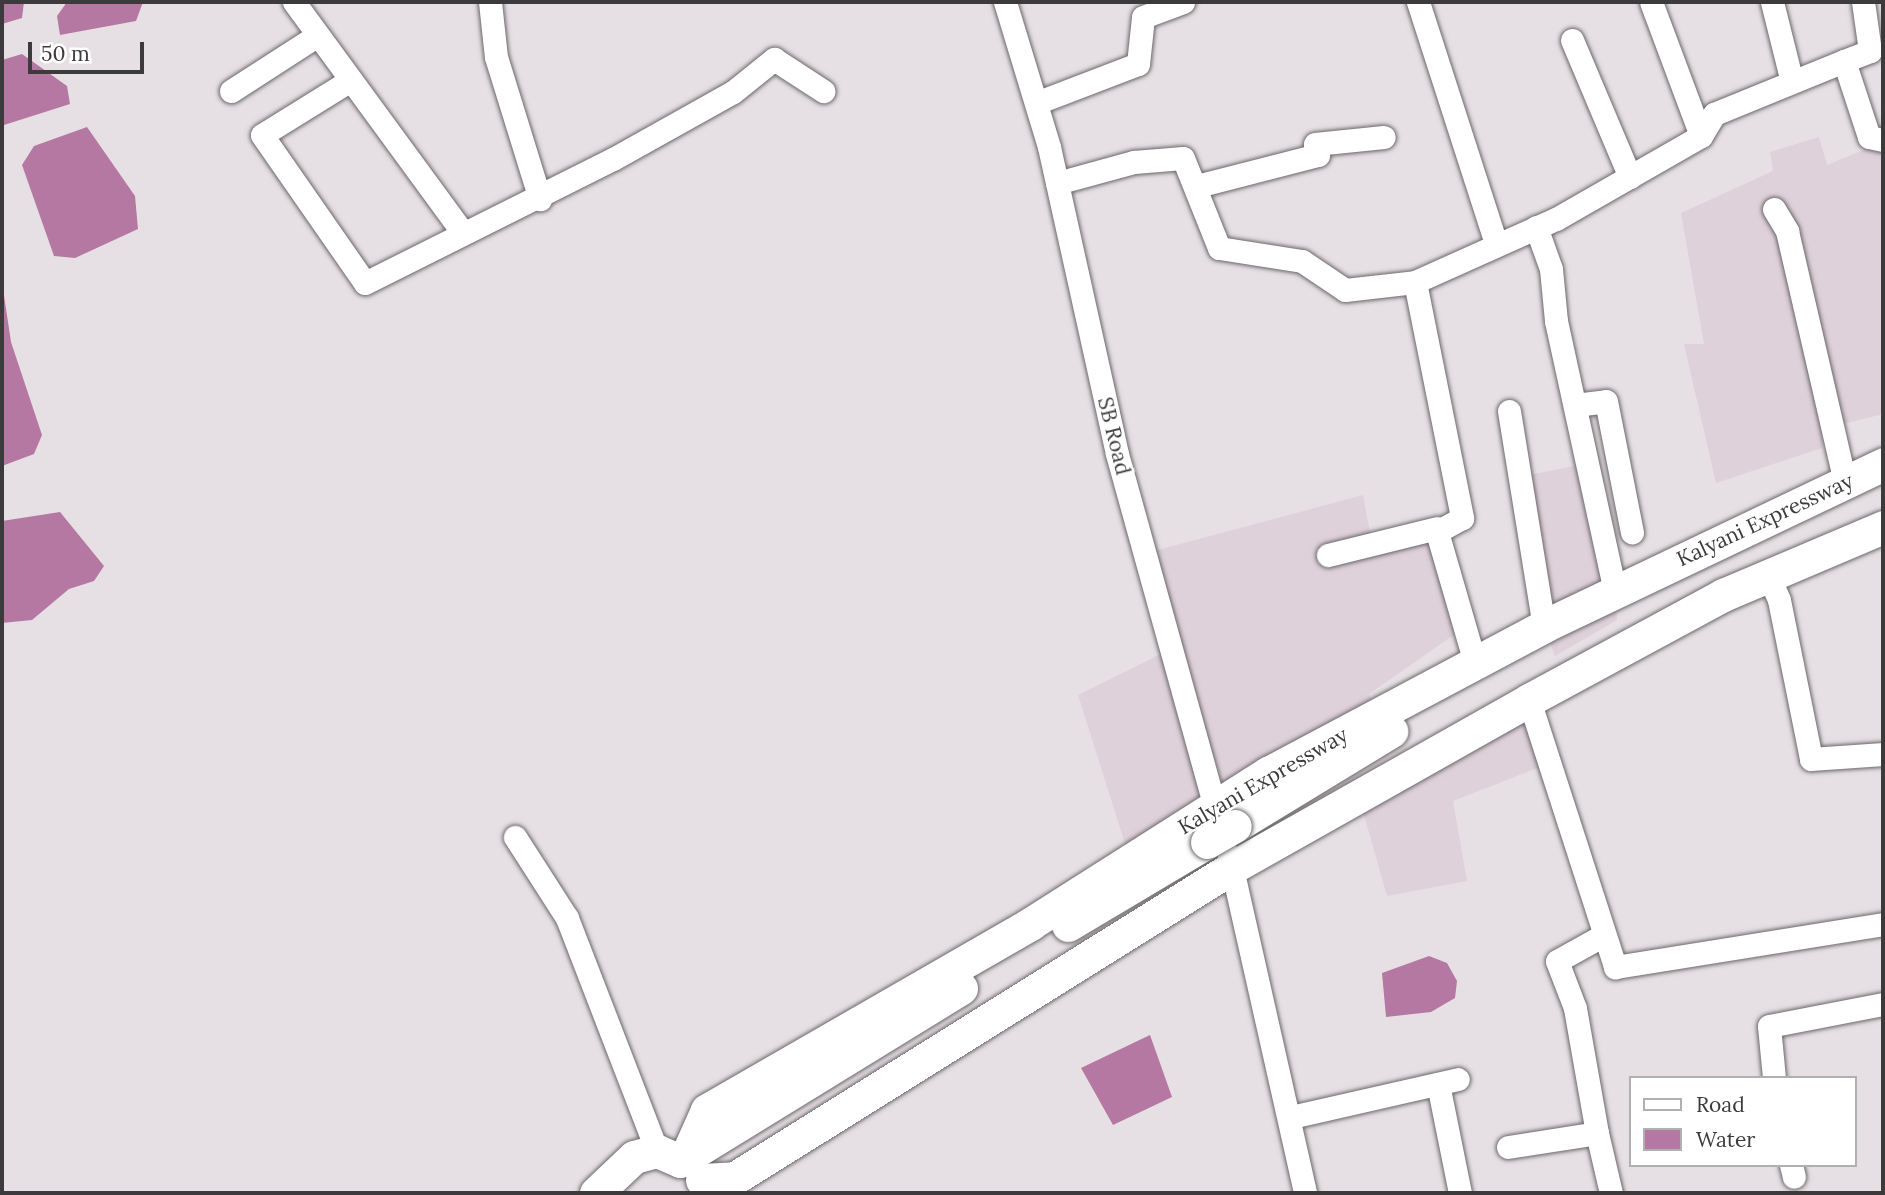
<!DOCTYPE html>
<style>
body{margin:0}
#map{position:relative;width:1885px;height:1195px;overflow:hidden;background:#e6e0e4;font-family:Lora,serif}
div>[style]{position:absolute}
[style*='--x']{left:calc(var(--x)*1px);top:calc(var(--y)*1px);width:calc(var(--w)*1px);rotate:calc(var(--a)*1deg)}
.built>*{inset:0;background:#ded1d9}
.water>*{inset:0;background:#b578a2}
.roads{filter:drop-shadow(0 0 2px #6c676b) drop-shadow(0 0 2px #6c676b)}
.minor>*{height:23px;margin:-11.5px;padding:0 11.5px;transform-origin:11.5px;border-radius:11.5px;background:#fff}
.highway>*{height:33px;margin:-16.5px;padding:0 16.5px;transform-origin:16.5px;border-radius:16.5px;background:#fff}
.bridges{filter:drop-shadow(0 0 2px #6c676b) drop-shadow(0 0 2px #6c676b)}
.highway-bridge>*{height:33px;margin:-16.5px;padding:0 16.5px;transform-origin:16.5px;border-radius:16.5px;background:#fff}
span{translate:-50% -50%;white-space:nowrap;text-align:center;line-height:1.15;-webkit-text-stroke:5px #fff;paint-order:stroke}
.street-label{font-size:21px;color:#3d3a3c}
.frame{position:absolute;inset:0;border:4px solid #3d3a3c;pointer-events:none}
.legend{position:absolute;left:1629px;top:1076px;width:228px;height:91px;box-sizing:border-box;background:#fff;border:2px solid #b1b0b1;margin:0;padding:9px 12px;list-style:none;font-size:21px;color:#3d3a3c}
.legend li{display:flex;align-items:center;gap:14px;height:35px}
.legend b{width:35px;border:2px solid #b1b0b1}
.scale{position:absolute;left:28px;top:42px;width:116px;height:32px;box-sizing:border-box;border:4px solid #3d3a3c;border-top:0;padding-left:9px;font-size:21px;line-height:24px;white-space:nowrap;color:#3d3a3c;-webkit-text-stroke:5px #fff;paint-order:stroke}
</style>
<div id="map">
<div class="built">
<div style="clip-path:polygon(1819px 137px,1827px 165px,1883px 142px,1883px 414px,1823px 429px,1822px 448px,1716px 483px,1684px 344px,1704px 344px,1681px 213px,1773px 171px,1770px 152px)"></div>
<div style="clip-path:polygon(1584px 464px,1614px 556px,1617px 620px,1555px 656px,1535px 602px,1519px 477px)"></div>
<div style="clip-path:polygon(1363px 495px,1373px 549px,1430px 533px,1458px 632px,1369px 694px,1388px 739px,1229px 827px,1154px 551px)"></div>
<div style="clip-path:polygon(1167px 651px,1223px 829px,1135px 875px,1078px 695px)"></div>
<div style="clip-path:polygon(1517px 692px,1545px 765px,1453px 801px,1467px 881px,1387px 896px,1354px 780px)"></div>
</div>
<div class="water">
<div style="clip-path:polygon(2px 2px,24px 2px,22px 18px,2px 24px)"></div>
<div style="clip-path:polygon(67px 2px,143px 2px,136px 21px,60px 35px,57px 16px)"></div>
<div style="clip-path:polygon(22px 54px,67px 86px,70px 104px,4px 125px,2px 60px)"></div>
<div style="clip-path:polygon(87px 127px,135px 196px,138px 229px,75px 258px,54px 256px,22px 165px,34px 146px)"></div>
<div style="clip-path:polygon(2px 282px,11px 342px,42px 435px,34px 454px,2px 466px)"></div>
<div style="clip-path:polygon(60px 512px,104px 566px,94px 581px,69px 589px,32px 620px,2px 623px,2px 521px)"></div>
<div style="clip-path:polygon(1429px 956px,1447px 963px,1457px 981px,1455px 998px,1431px 1012px,1386px 1017px,1382px 973px)"></div>
<div style="clip-path:polygon(1150px 1035px,1172px 1097px,1113px 1125px,1081px 1068px)"></div>
</div>
<div class="roads">
<div class="minor">
<div style="--x:294;--y:2;--w:283;--a:53.8"></div>
<div style="--x:490;--y:2;--w:55;--a:83.8"></div>
<div style="--x:496;--y:57;--w:149;--a:72.8"></div>
<div style="--x:1005;--y:2;--w:152;--a:73.1"></div>
<div style="--x:1049;--y:147;--w:314;--a:77.5"></div>
<div style="--x:1117;--y:454;--w:379;--a:74.5"></div>
<div style="--x:1418;--y:2;--w:253;--a:72.1"></div>
<div style="--x:1651;--y:2;--w:143;--a:69.5"></div>
<div style="--x:1772;--y:2;--w:82;--a:76"></div>
<div style="--x:1572;--y:40;--w:149;--a:67.1"></div>
<div style="--x:1844;--y:61;--w:28;--a:-21"></div>
<div style="--x:1870;--y:51;--w:49;--a:-98.1"></div>
<div style="--x:349;--y:81;--w:102;--a:148.2"></div>
<div style="--x:262;--y:135;--w:180;--a:55.2"></div>
<div style="--x:365;--y:283;--w:277;--a:-26.6"></div>
<div style="--x:613;--y:159;--w:137;--a:-29.2"></div>
<div style="--x:733;--y:92;--w:53;--a:-38.8"></div>
<div style="--x:774;--y:59;--w:59;--a:33.1"></div>
<div style="--x:231;--y:91;--w:103;--a:-32.8"></div>
<div style="--x:1036;--y:103;--w:109;--a:-20.9"></div>
<div style="--x:1138;--y:64;--w:47;--a:-83.9"></div>
<div style="--x:1143;--y:17;--w:43;--a:-20.6"></div>
<div style="--x:1057;--y:183;--w:80;--a:-15.3"></div>
<div style="--x:1134;--y:162;--w:49;--a:-4.7"></div>
<div style="--x:1183;--y:158;--w:97;--a:68.2"></div>
<div style="--x:1219;--y:248;--w:84;--a:8.9"></div>
<div style="--x:1302;--y:261;--w:52;--a:34"></div>
<div style="--x:1345;--y:290;--w:70;--a:-6.5"></div>
<div style="--x:1415;--y:282;--w:154;--a:-24.1"></div>
<div style="--x:1556;--y:219;--w:167;--a:-29.8"></div>
<div style="--x:1701;--y:136;--w:26;--a:-59"></div>
<div style="--x:1714;--y:114;--w:140;--a:-22.2"></div>
<div style="--x:1844;--y:61;--w:80;--a:71.8"></div>
<div style="--x:1869;--y:137;--w:14;--a:12"></div>
<div style="--x:1197;--y:186;--w:125;--a:-14.4"></div>
<div style="--x:1318;--y:155;--w:11;--a:-105"></div>
<div style="--x:1315;--y:144;--w:69;--a:-5.8"></div>
<div style="--x:1774;--y:209;--w:26;--a:59"></div>
<div style="--x:1787;--y:231;--w:259;--a:77"></div>
<div style="--x:1536;--y:227;--w:45;--a:70.3"></div>
<div style="--x:1551;--y:269;--w:52;--a:84.5"></div>
<div style="--x:1556;--y:321;--w:276;--a:77.7"></div>
<div style="--x:1415;--y:282;--w:241;--a:78.7"></div>
<div style="--x:1462;--y:518;--w:29;--a:151"></div>
<div style="--x:1437;--y:532;--w:136;--a:73.8"></div>
<div style="--x:1575;--y:405;--w:31;--a:-7"></div>
<div style="--x:1606;--y:401;--w:134;--a:78.8"></div>
<div style="--x:1509;--y:411;--w:218;--a:80.8"></div>
<div style="--x:1328;--y:555;--w:112;--a:-13.9"></div>
<div style="--x:1768;--y:575;--w:27;--a:66"></div>
<div style="--x:1779;--y:600;--w:162;--a:78.6"></div>
<div style="--x:1811;--y:759;--w:72;--a:-4"></div>
<div style="--x:1529;--y:700;--w:281;--a:72.1"></div>
<div style="--x:1615;--y:967;--w:271;--a:-9.1"></div>
<div style="--x:515;--y:837;--w:96;--a:57.3"></div>
<div style="--x:567;--y:918;--w:250;--a:68.9"></div>
<div style="--x:1229;--y:855;--w:346;--a:77.3"></div>
<div style="--x:1774;--y:1078;--w:52;--a:-95.5"></div>
<div style="--x:1769;--y:1026;--w:116;--a:-10.9"></div>
<div style="--x:1438;--y:1084;--w:111;--a:78.6"></div>
<div style="--x:1291;--y:1117;--w:171;--a:-12.8"></div>
<div style="--x:1597;--y:1133;--w:127;--a:-100"></div>
<div style="--x:1575;--y:1008;--w:50;--a:-111"></div>
<div style="--x:1557;--y:961;--w:51;--a:-29.1"></div>
<div style="--x:1508;--y:1147;--w:90;--a:-8.9"></div>
<div style="--x:1597;--y:1133;--w:62;--a:76.9"></div>
<div style="--x:1791;--y:1165;--w:12;--a:76"></div>
</div>
<div class="highway">
<div style="--x:1235;--y:826;--w:183;--a:-31.3"></div>
<div style="--x:1068;--y:925;--w:162;--a:-30.8"></div>
<div style="--x:686;--y:1157;--w:51;--a:-65.9"></div>
<div style="--x:707;--y:1110;--w:373;--a:-29.9"></div>
<div style="--x:1030;--y:924;--w:282;--a:-32.4"></div>
<div style="--x:1268;--y:773;--w:313;--a:-28"></div>
<div style="--x:1544;--y:626;--w:376;--a:-25.5"></div>
<div style="--x:702;--y:1180;--w:33;--a:-3"></div>
<div style="--x:735;--y:1178;--w:587;--a:-31.98"></div>
<div style="--x:1233;--y:867;--w:340;--a:-29.4"></div>
<div style="--x:1529;--y:700;--w:221;--a:-28.4"></div>
<div style="--x:1723;--y:595;--w:174;--a:-23"></div>
<div style="--x:596;--y:1193;--w:52;--a:-43.5"></div>
<div style="--x:634;--y:1157;--w:24;--a:-15"></div>
<div style="--x:657;--y:1151;--w:25;--a:23"></div>
<div style="--x:680;--y:1161;--w:330;--a:-31.6"></div>
</div>
</div>
<div class="bridges">
<div class="highway-bridge">
<div style="--x:1207;--y:842;--w:32;--a:-30"></div>
</div>
</div>
<div class="street-label">
<span style="left:1114px;top:436px;rotate:76deg">SB Road</span>
<span style="left:1765px;top:520px;rotate:-25deg">Kalyani Expressway</span>
<span style="left:1263px;top:781px;rotate:-30deg">Kalyani Expressway</span>
</div>
<div class="frame"></div>
<ul class="legend">
<li><b style="height:9px;background:#fff"></b>Road</li>
<li><b style="height:19px;background:#b578a2"></b>Water</li>
</ul>
<div class="scale">50 m</div>
</div>
